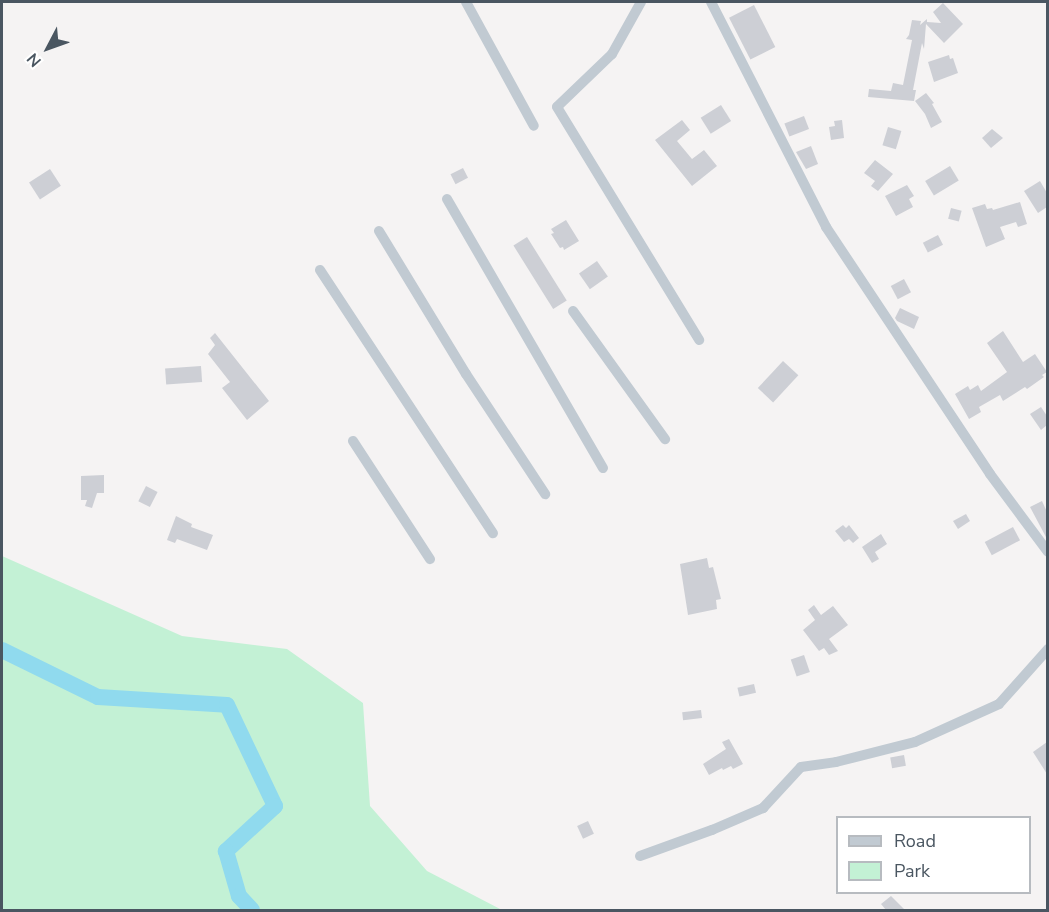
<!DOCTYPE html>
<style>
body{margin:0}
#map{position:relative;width:1049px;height:912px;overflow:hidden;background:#f5f3f3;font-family:"Nunito Sans",sans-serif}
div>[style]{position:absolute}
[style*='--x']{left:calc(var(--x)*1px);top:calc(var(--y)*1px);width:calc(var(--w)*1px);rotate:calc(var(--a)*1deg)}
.green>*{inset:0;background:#c3f1d5}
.river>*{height:16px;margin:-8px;padding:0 8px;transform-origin:8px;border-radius:8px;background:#90daee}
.building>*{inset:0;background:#cdcfd5;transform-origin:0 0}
.minor>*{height:10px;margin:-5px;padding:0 5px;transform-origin:5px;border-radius:5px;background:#c1cad2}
span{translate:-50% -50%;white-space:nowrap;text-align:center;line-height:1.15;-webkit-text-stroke:5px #fff;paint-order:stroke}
.frame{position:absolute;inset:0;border:3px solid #4a5661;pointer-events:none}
.legend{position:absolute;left:836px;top:816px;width:195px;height:78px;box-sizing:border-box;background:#fff;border:2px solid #b7bbc0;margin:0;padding:8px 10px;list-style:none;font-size:18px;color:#4a5661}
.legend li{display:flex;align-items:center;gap:12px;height:30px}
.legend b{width:30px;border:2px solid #b7bbc0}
.north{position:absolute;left:18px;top:18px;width:60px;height:60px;-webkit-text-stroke:4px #fff;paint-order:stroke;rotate:229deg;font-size:16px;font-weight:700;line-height:24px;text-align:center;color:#4a5661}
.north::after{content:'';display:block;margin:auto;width:21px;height:27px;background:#4a5661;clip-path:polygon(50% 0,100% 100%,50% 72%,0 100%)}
</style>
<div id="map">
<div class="green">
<div style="clip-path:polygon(2px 556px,182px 636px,287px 649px,363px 703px,370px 806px,427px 871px,502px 910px,2px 910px)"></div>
</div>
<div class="river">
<div style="--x:2;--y:650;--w:107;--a:26.1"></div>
<div style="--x:98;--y:697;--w:129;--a:3.5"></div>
<div style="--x:227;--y:705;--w:112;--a:64.6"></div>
<div style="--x:275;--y:806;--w:67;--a:137.4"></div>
<div style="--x:226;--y:851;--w:47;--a:73.9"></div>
<div style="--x:239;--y:896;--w:19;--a:47"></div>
</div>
<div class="building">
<div style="clip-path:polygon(943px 3px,963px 24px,944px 43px,926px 24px,924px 49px,922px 43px,913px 90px,916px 90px,914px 101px,868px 97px,869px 89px,891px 91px,893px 83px,903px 85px,912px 40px,906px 39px,909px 35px,912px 20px,921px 21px,920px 25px,927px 19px,927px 22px,941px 23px,933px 12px)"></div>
<div style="left:754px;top:5px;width:47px;height:28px;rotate:63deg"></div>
<div style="clip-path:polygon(949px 55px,950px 59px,953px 58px,958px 73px,934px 82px,928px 62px)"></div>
<div style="clip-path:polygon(926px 93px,934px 103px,932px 104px,942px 122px,931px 128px,925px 114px,915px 101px)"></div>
<div style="left:721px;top:105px;width:19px;height:24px;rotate:58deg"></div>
<div style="left:804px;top:116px;width:14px;height:21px;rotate:69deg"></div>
<div style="clip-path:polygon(682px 120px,690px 130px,677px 141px,692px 159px,704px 150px,717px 166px,692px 186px,655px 140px)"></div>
<div style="clip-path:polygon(842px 120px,844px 138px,831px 140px,829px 127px,835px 126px,834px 121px)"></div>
<div style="left:888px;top:127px;width:14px;height:19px;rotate:17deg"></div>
<div style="clip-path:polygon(992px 129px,1003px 138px,991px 148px,982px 138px)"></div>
<div style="clip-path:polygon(811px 146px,818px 164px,806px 169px,796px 152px)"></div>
<div style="clip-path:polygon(875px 160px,893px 174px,878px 191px,871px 186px,875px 181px,864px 173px)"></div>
<div style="left:950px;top:166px;width:17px;height:29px;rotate:59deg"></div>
<div style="left:463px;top:168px;width:11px;height:14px;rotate:63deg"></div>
<div style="left:50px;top:169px;width:20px;height:25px;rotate:57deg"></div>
<div style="clip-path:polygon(1040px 181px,1047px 193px,1047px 207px,1038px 213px,1024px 191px)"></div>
<div style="clip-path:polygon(907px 185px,914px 196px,909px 199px,913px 207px,896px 216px,885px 196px)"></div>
<div style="clip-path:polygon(1020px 202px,1027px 224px,1018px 227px,1016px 222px,1000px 227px,1005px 239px,986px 247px,972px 208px,985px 204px,987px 209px,992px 208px,993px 210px)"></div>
<div style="left:951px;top:208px;width:11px;height:11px;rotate:15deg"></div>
<div style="clip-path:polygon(566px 220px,579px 241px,564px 250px,563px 247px,560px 248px,551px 234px,554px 233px,551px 229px)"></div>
<div style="left:938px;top:235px;width:11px;height:17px;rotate:63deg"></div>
<div style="left:527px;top:237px;width:75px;height:16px;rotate:58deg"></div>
<div style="left:597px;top:261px;width:19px;height:22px;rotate:55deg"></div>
<div style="left:904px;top:279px;width:15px;height:15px;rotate:62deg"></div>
<div style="clip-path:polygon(900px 308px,919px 317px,914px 329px,897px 321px,895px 318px)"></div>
<div style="clip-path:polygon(1003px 331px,1023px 362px,1035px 354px,1047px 372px,1042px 375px,1044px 377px,1027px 389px,1025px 387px,1003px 401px,1000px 395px,979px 407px,981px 412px,969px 419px,955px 394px,968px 386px,970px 390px,978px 385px,981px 391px,1007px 372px,987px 343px)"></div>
<div style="clip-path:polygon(215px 333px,269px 401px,247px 420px,222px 388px,230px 382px,208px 354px,215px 345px,210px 338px)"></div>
<div style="left:783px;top:361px;width:21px;height:37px;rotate:43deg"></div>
<div style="left:201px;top:366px;width:16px;height:36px;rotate:86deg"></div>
<div style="clip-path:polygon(1041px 407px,1047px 416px,1047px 425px,1041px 430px,1030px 414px)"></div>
<div style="clip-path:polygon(104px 475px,104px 493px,97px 493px,92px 508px,85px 506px,87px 500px,81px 500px,81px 476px)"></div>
<div style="left:146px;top:486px;width:13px;height:17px;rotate:27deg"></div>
<div style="clip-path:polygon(1042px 501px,1047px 512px,1047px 539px,1030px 507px)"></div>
<div style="clip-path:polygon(966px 514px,970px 521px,958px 529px,953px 521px)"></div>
<div style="clip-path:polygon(176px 516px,192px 524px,191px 527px,213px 535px,207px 550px,177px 539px,175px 543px,167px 540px)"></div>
<div style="clip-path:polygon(843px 525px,846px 528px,849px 525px,859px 538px,853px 543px,849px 539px,844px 542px,835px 531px)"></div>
<div style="left:1013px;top:527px;width:15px;height:32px;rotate:62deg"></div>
<div style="clip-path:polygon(881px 534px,887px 544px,875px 552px,879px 559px,872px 563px,862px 547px)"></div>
<div style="clip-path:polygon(707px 558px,709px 568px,713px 567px,721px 599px,716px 600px,717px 609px,688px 615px,680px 564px)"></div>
<div style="clip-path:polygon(814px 605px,821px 615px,833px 606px,848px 625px,829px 639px,838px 651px,829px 655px,824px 648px,819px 651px,803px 630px,815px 620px,808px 610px)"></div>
<div style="left:804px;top:655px;width:18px;height:14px;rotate:71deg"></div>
<div style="left:754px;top:684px;width:9px;height:17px;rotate:77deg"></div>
<div style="left:701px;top:710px;width:8px;height:19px;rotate:83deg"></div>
<div style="clip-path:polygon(729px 739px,743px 764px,733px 769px,731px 766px,723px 770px,722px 768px,709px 775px,703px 764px,726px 749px,722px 742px)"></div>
<div style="clip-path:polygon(1047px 742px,1047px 774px,1033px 752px)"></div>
<div style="left:904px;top:755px;width:11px;height:14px;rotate:80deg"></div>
<div style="left:588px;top:821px;width:14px;height:12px;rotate:65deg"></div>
<div style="clip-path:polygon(891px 896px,905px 910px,886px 910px,881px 904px)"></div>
</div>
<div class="minor">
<div style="--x:466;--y:2;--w:141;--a:61.3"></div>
<div style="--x:641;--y:2;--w:60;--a:119.1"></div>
<div style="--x:612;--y:54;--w:76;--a:136.1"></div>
<div style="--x:557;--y:107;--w:273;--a:58.6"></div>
<div style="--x:711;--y:2;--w:253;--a:62.9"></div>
<div style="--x:826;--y:227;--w:296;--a:56.4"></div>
<div style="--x:990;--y:474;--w:97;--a:53.4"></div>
<div style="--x:447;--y:199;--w:311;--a:59.9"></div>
<div style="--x:379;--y:231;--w:167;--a:58.7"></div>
<div style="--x:466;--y:374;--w:144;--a:56.6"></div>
<div style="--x:320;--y:270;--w:315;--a:56.7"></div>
<div style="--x:573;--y:311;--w:158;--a:54.3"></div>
<div style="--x:353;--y:441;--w:141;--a:56.9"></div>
<div style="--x:640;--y:856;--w:77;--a:-19.9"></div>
<div style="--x:712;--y:830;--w:56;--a:-23.3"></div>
<div style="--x:763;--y:808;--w:56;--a:-47.2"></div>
<div style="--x:801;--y:767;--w:35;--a:-8"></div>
<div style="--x:836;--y:762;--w:81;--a:-14.2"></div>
<div style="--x:915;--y:742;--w:92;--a:-24.3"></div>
<div style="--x:999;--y:704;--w:74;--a:-48.3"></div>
</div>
<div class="frame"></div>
<ul class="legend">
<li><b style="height:8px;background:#c1cad2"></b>Road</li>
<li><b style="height:16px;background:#c3f1d5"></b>Park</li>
</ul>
<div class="north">N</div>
</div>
